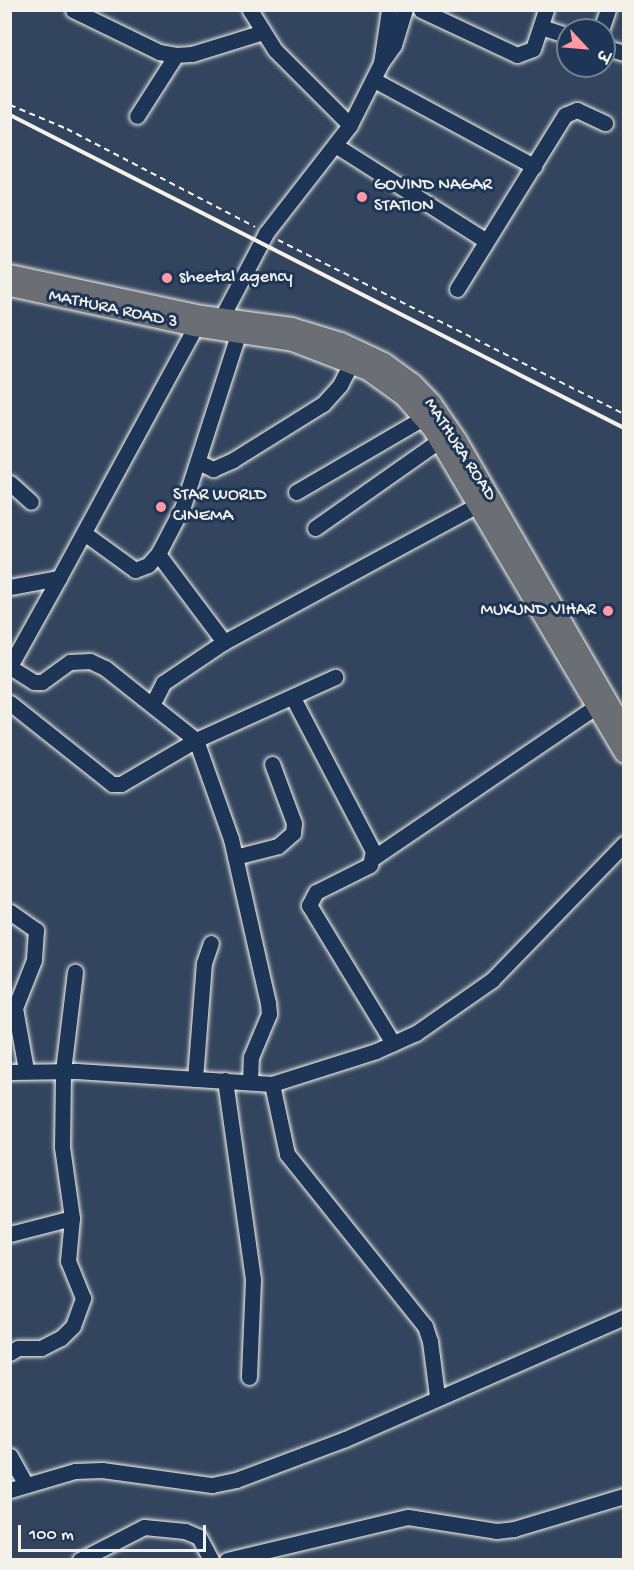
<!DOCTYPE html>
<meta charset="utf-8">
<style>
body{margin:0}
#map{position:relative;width:634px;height:1570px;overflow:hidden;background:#33455e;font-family:"Gochi Hand","Playpen Sans Deva",sans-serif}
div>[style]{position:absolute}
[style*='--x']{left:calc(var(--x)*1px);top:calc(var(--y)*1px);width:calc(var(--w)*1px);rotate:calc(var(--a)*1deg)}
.path>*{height:2px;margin-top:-1px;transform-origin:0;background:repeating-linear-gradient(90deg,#f4f1e8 0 6px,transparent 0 10.5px)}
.roads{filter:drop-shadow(0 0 2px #f4f1e8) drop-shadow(0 0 2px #f4f1e8)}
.minor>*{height:15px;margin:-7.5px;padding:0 7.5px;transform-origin:7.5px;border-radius:7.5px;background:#1d3557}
.major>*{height:18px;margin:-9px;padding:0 9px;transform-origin:9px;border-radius:9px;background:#6b6f75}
.rail>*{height:4px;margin:-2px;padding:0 2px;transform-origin:2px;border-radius:2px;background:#f4f1e8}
.dots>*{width:16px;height:16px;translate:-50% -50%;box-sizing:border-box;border:3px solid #1d3557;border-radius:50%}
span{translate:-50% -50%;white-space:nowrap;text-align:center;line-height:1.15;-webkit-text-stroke:6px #1d3557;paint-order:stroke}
.poi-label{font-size:18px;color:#f4f1e8}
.left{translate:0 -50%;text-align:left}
.right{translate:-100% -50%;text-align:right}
.street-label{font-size:18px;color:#f4f1e8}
.frame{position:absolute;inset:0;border:12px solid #f4f1e8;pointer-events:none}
.north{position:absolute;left:556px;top:18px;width:60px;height:60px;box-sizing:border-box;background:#1d3557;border:2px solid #738091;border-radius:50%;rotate:116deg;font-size:16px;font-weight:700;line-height:24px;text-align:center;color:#f4f1e8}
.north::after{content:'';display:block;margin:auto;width:21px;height:27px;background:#ff9aa2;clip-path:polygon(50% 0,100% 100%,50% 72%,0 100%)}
.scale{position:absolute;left:18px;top:1525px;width:188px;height:27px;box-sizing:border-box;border:3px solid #f4f1e8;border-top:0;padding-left:8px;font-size:18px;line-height:21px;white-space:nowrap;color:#f4f1e8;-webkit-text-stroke:4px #1d3557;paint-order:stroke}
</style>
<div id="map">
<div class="path">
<div style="--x:10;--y:105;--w:62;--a:22.8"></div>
<div style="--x:67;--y:129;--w:212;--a:27.5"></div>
<div style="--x:278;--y:240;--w:387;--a:26.7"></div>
</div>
<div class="roads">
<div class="minor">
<div style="--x:73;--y:10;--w:96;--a:26"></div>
<div style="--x:159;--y:52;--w:17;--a:10"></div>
<div style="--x:176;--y:55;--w:16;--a:-4"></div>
<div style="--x:192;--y:54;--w:74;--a:-17.2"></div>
<div style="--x:250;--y:10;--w:47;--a:58"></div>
<div style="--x:275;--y:50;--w:106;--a:45"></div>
<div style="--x:421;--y:10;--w:106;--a:25.1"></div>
<div style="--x:517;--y:55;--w:17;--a:-21"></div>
<div style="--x:533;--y:49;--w:41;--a:-71.6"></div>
<div style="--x:541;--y:27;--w:28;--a:18"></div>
<div style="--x:601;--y:30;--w:21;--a:-71"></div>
<div style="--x:604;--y:47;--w:21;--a:17"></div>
<div style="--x:381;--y:63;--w:54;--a:-81.4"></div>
<div style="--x:374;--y:80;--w:182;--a:28.3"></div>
<div style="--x:137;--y:116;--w:72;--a:-57.4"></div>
<div style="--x:335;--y:145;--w:179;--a:32.4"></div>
<div style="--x:457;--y:289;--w:205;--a:-58.2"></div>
<div style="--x:565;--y:115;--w:13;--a:-23"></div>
<div style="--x:577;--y:110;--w:31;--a:25"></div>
<div style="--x:216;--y:328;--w:107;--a:-62.2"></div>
<div style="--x:266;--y:233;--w:137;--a:-52.1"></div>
<div style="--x:350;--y:125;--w:69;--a:-63.4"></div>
<div style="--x:381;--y:63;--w:22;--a:-54"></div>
<div style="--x:394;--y:45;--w:37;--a:-73"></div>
<div style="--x:198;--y:462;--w:17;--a:25"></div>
<div style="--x:213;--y:469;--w:22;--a:-24"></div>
<div style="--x:233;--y:460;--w:106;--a:-31.9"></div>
<div style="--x:323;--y:404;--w:25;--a:-48"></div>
<div style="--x:340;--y:385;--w:25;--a:-63"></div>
<div style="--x:10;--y:483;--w:28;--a:42"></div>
<div style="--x:296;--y:492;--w:147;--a:-30.2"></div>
<div style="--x:315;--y:528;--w:151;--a:-35.1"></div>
<div style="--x:84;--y:533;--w:63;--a:36"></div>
<div style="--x:135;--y:570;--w:14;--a:-21"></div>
<div style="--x:148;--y:565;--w:15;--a:-48"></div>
<div style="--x:158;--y:554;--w:54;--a:-62.5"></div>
<div style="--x:183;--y:506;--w:183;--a:-72.2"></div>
<div style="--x:158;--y:554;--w:110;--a:53.1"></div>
<div style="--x:224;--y:642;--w:286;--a:-28.4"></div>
<div style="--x:10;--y:587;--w:50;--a:-10.4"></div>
<div style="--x:59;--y:578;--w:296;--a:-61.5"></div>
<div style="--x:10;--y:666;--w:101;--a:-60.9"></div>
<div style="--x:10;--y:667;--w:28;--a:32"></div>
<div style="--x:34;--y:682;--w:8;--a:0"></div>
<div style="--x:42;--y:682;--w:34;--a:-36"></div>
<div style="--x:70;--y:662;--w:20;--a:-3"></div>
<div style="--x:90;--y:661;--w:17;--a:25"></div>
<div style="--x:105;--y:668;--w:116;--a:38.4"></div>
<div style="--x:196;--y:740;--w:87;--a:149.6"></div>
<div style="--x:121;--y:784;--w:9;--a:180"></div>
<div style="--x:112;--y:784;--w:130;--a:-141.5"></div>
<div style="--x:293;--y:698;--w:173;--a:62.4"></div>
<div style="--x:373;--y:851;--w:14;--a:102"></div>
<div style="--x:370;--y:865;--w:60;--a:153.4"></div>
<div style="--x:316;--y:892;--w:15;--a:118"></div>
<div style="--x:309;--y:905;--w:162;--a:58.7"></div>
<div style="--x:152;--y:705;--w:25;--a:-63"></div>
<div style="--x:163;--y:683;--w:73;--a:-33.9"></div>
<div style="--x:235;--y:857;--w:44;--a:-14.3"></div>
<div style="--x:278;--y:846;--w:20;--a:-41"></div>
<div style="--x:293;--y:833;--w:10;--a:-84"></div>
<div style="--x:294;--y:823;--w:63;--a:-110.4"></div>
<div style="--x:373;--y:858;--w:267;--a:-34.2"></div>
<div style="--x:10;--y:912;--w:32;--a:35"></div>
<div style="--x:36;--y:930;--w:30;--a:94"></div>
<div style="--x:34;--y:960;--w:52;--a:111.6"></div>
<div style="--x:15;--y:1008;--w:63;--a:79.9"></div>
<div style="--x:10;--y:1072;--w:67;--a:-0.9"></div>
<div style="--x:77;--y:1071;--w:195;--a:3.8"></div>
<div style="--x:272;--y:1084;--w:109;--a:-17.6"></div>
<div style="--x:376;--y:1051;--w:44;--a:-24.2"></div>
<div style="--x:416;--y:1033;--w:93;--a:-34.9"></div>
<div style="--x:492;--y:980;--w:190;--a:-45.9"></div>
<div style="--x:195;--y:1079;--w:116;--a:-85.6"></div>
<div style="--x:204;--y:963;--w:21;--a:-71"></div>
<div style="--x:225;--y:1080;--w:202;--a:82"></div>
<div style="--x:253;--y:1280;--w:97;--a:92.4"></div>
<div style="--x:250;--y:1082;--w:25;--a:-88"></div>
<div style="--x:251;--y:1057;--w:47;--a:-67.3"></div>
<div style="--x:269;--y:1014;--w:11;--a:-95"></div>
<div style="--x:268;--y:1003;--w:168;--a:-102.7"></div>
<div style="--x:231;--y:839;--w:105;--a:-109.5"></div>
<div style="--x:196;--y:740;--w:153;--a:-24.4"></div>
<div style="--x:272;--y:1084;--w:72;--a:77.9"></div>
<div style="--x:287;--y:1154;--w:221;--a:51.3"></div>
<div style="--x:425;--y:1326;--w:16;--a:72"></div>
<div style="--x:430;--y:1341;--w:55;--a:82.7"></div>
<div style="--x:10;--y:1234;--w:64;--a:-14.5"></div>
<div style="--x:10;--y:1353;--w:9;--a:-32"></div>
<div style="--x:18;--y:1348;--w:23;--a:0"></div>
<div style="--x:41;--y:1348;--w:22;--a:-27"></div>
<div style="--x:61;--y:1338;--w:17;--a:-45"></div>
<div style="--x:73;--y:1326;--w:30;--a:-70"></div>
<div style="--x:83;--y:1298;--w:40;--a:-112"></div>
<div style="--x:68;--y:1261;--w:43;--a:-84.7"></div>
<div style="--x:72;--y:1218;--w:72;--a:-98"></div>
<div style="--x:62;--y:1147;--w:76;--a:-89.2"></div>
<div style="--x:63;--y:1071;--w:100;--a:-83.1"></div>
<div style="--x:10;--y:1456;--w:33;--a:61"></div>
<div style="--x:10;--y:1490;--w:68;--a:-16.3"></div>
<div style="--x:75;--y:1471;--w:27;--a:-2"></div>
<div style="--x:102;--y:1470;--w:111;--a:7.8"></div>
<div style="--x:212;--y:1485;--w:25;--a:-12"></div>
<div style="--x:236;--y:1480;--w:116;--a:-20.6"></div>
<div style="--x:345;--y:1439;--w:305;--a:-23.6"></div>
<div style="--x:80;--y:1560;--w:72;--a:-27.3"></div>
<div style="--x:144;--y:1527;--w:41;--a:5.6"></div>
<div style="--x:185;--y:1531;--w:15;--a:23"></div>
<div style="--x:199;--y:1537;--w:26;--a:62"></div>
<div style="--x:227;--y:1560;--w:186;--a:-13.4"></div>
<div style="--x:408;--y:1517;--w:89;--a:9"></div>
<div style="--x:496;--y:1531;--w:18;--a:-6"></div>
<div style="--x:514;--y:1529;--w:115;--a:-16.7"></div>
</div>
<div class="major">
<div style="--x:10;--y:274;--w:196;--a:12.1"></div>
<div style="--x:202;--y:315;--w:91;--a:7.6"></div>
<div style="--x:292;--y:327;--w:51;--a:17"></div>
<div style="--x:341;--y:342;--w:47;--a:24.9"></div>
<div style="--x:384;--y:362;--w:36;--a:36"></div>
<div style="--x:413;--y:383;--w:28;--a:46"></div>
<div style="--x:432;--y:403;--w:46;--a:55.6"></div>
<div style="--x:458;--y:441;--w:332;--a:60"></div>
<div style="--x:10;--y:287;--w:189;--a:12.2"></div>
<div style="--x:195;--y:327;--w:99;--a:8.7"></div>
<div style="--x:293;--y:342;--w:80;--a:21.1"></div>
<div style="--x:368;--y:371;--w:44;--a:35.8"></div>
<div style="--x:404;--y:397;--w:43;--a:48.8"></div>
<div style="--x:432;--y:429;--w:377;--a:59.4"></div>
</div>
</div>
<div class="rail">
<div style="--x:10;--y:115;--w:689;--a:27.01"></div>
</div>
<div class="dots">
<div style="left:362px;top:197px;background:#ff9aa2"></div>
<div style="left:167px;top:278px;background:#ff9aa2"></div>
<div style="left:161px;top:507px;background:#ff9aa2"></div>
<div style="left:608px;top:611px;background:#ff9aa2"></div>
</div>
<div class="poi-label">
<span class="left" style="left:374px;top:197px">GOVIND NAGAR<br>STATION</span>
<span class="left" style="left:179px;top:278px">sheetal agency</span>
<span class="left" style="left:173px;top:507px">STAR WORLD<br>CINEMA</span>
<span class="right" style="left:596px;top:611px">MUKUND VIHAR</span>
</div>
<div class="street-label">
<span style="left:113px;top:310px;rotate:12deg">MATHURA ROAD 3</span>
<span style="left:459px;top:450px;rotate:57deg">MATHURA ROAD</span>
</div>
<div class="frame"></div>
<div class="north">उ</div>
<div class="scale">100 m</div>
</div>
